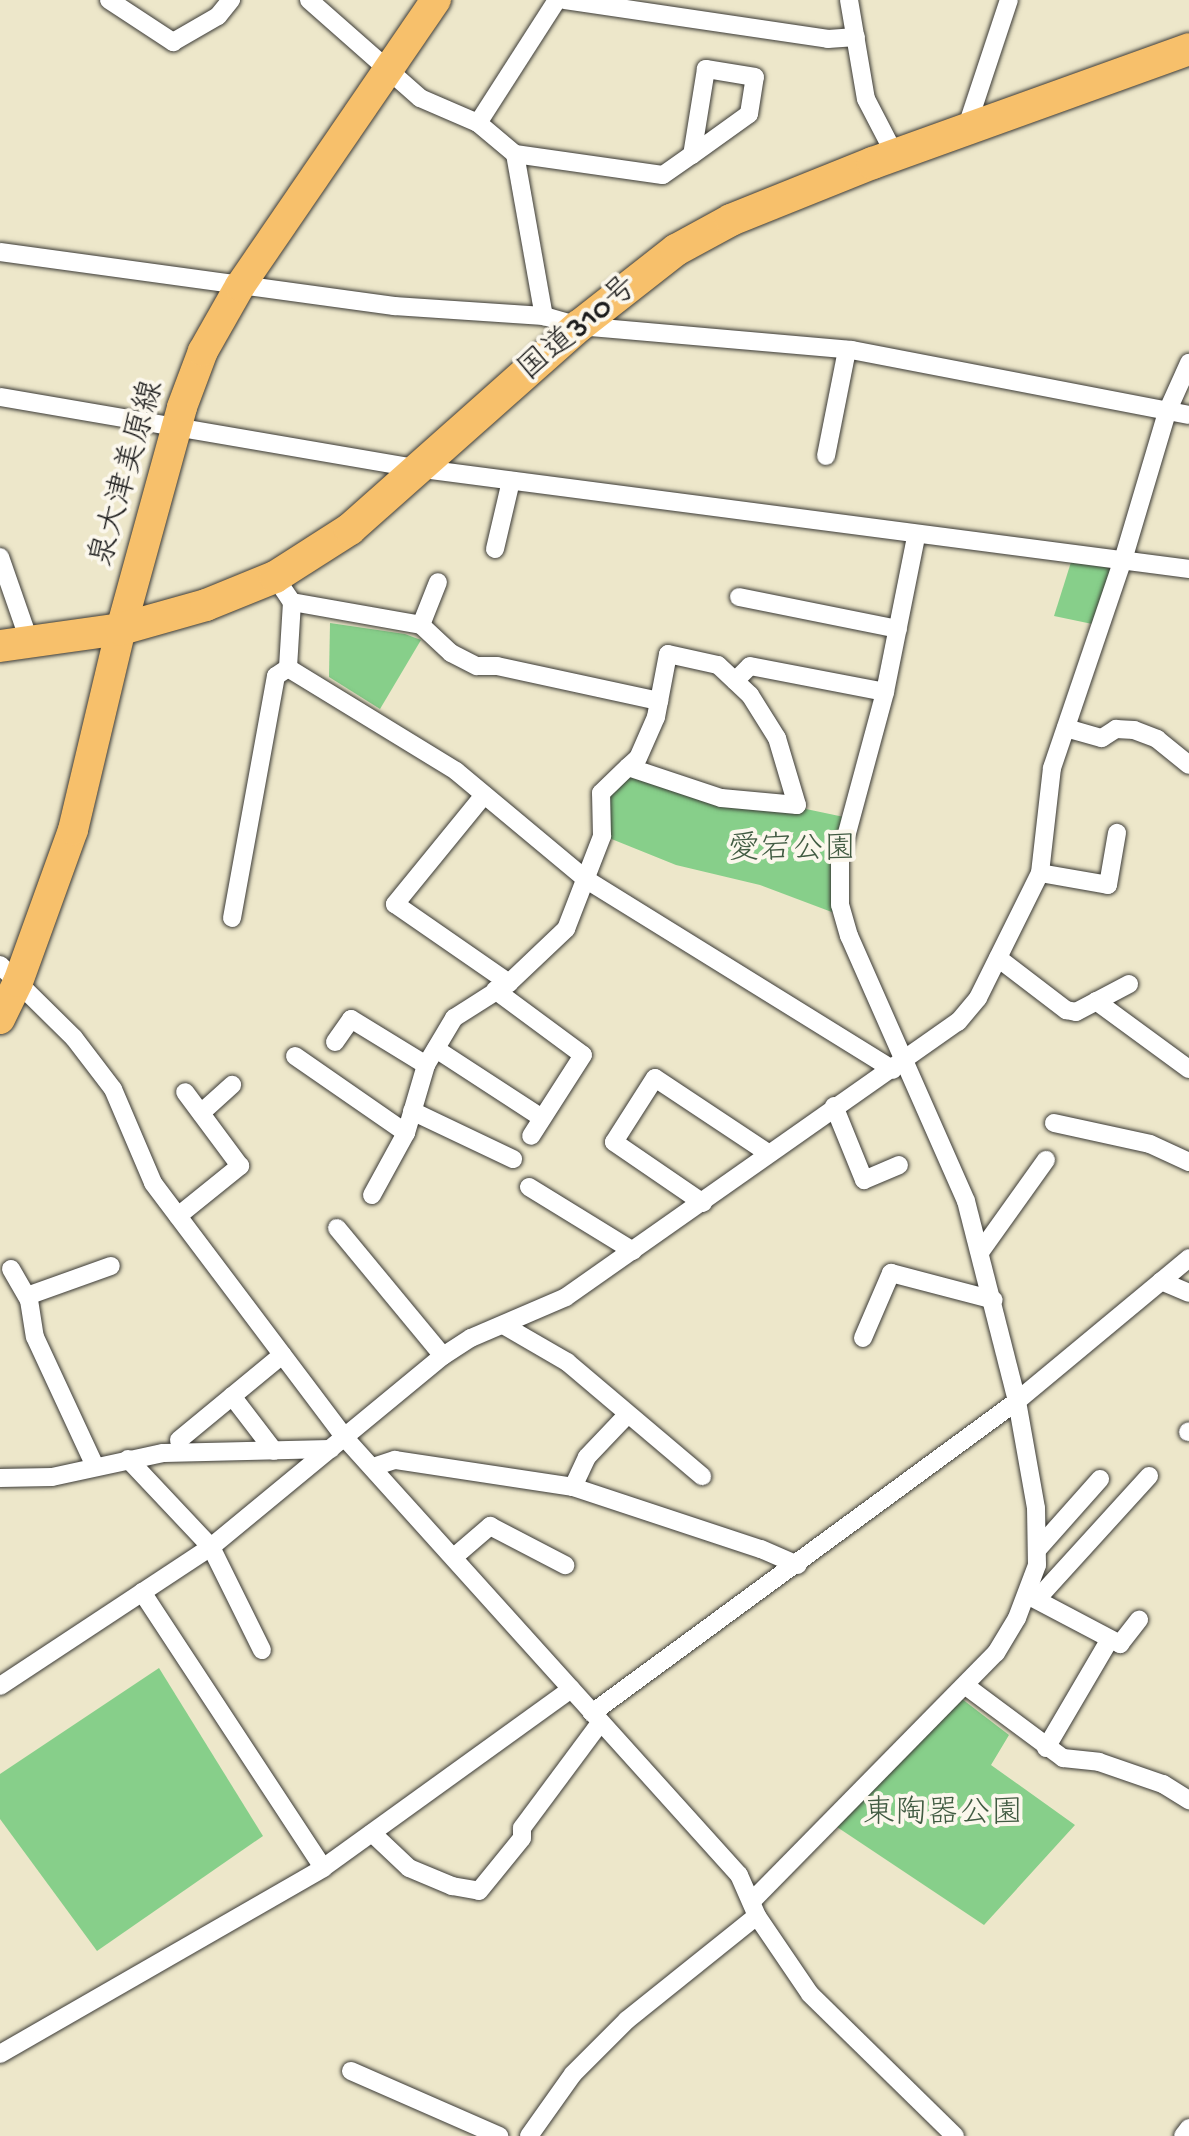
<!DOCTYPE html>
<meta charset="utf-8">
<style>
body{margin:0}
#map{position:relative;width:1189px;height:2136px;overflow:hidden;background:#ede7ca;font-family:"Gochi Hand","Klee One",sans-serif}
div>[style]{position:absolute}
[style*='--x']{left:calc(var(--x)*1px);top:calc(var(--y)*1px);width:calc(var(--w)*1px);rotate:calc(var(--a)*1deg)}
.green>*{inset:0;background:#87cf8a}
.roads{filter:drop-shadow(0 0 2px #3b3a36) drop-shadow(0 0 2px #3b3a36)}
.street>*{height:18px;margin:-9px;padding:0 9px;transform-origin:9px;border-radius:9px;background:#fff}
.primary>*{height:30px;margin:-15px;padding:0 15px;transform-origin:15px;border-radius:15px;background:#f7c06b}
.highway>*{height:32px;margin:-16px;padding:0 16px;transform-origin:16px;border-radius:16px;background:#f7c06b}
span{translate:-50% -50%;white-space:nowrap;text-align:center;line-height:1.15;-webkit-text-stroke:8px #fbf7ec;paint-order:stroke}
.street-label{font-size:32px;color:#1c1c1c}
.park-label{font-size:32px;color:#415b42}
</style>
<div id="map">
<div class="green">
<div style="clip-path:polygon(1072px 559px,1111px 565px,1114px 571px,1097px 625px,1054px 616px)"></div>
<div style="clip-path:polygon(330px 623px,405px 634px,421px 640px,380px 709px,329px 677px)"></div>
<div style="clip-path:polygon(631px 772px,844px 817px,837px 914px,760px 885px,676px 865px,609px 838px,609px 797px)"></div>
<div style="clip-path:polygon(159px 1668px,263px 1836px,97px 1951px,0 1819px,0 1774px)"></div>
<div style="clip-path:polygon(962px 1699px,1009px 1735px,991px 1765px,1075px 1825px,984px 1925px,834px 1825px)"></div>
</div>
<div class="roads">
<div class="street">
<div style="--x:109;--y:0;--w:77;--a:33.3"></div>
<div style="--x:173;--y:42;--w:52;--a:-30"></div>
<div style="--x:218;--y:16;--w:21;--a:-51"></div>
<div style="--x:309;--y:0;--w:148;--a:41.4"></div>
<div style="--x:420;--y:98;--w:63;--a:23.3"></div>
<div style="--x:478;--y:123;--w:48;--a:40"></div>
<div style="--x:515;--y:154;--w:165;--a:79.9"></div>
<div style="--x:565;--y:0;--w:266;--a:8.4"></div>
<div style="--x:828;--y:39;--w:28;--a:-4"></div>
<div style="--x:849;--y:0;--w:100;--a:80.3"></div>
<div style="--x:866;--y:99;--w:63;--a:62.6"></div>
<div style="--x:478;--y:123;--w:146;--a:-57.3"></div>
<div style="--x:966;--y:129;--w:136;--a:-71.6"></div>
<div style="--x:515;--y:154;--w:149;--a:8.1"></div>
<div style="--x:663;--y:175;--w:35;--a:-35"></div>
<div style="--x:692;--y:155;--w:70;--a:-35.7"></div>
<div style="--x:749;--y:114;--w:37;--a:-81"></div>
<div style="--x:755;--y:77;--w:50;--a:-170.7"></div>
<div style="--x:706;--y:69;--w:87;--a:99.2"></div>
<div style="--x:0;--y:252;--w:398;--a:7.8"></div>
<div style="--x:394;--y:306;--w:150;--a:3.8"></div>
<div style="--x:544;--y:316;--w:36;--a:16"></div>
<div style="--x:579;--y:326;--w:274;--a:5"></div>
<div style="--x:852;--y:350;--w:343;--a:10.9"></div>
<div style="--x:0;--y:397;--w:414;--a:9.7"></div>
<div style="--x:408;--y:467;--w:788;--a:7.44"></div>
<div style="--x:826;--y:456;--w:108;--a:-78.8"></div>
<div style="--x:495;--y:549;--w:70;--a:-76.8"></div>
<div style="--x:0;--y:557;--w:91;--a:70.8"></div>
<div style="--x:275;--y:577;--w:30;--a:56"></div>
<div style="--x:292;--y:602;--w:66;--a:93.5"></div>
<div style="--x:288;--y:668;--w:197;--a:31.5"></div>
<div style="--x:456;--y:771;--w:170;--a:39.8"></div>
<div style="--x:587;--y:880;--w:360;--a:31.8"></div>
<div style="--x:739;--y:597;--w:162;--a:11.4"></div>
<div style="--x:292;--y:602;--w:131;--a:10.1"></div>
<div style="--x:421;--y:625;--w:41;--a:43"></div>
<div style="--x:451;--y:653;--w:29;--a:27"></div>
<div style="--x:477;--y:666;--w:20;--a:0"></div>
<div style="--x:497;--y:666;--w:166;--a:12.2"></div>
<div style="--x:421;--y:625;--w:46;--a:-68.4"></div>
<div style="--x:735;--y:681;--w:21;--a:-45"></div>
<div style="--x:750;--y:666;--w:137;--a:10.9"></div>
<div style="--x:1066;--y:728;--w:37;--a:16"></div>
<div style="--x:1102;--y:738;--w:17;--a:-33"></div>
<div style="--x:1116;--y:729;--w:18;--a:3"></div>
<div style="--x:1134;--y:730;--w:25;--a:21"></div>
<div style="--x:1157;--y:739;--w:41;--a:39.1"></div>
<div style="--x:484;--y:795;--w:141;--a:129.2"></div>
<div style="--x:395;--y:904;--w:139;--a:34.7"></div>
<div style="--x:1040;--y:873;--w:69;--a:10"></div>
<div style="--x:1108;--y:885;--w:53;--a:-80.2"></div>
<div style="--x:232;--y:918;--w:246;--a:-79.7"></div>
<div style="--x:276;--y:676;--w:14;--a:-34"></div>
<div style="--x:998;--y:958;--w:86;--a:37.4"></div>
<div style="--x:1066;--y:1010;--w:10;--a:11"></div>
<div style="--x:1076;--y:1012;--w:60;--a:-27.8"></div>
<div style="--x:0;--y:965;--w:104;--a:44.6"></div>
<div style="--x:74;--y:1038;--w:64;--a:52.6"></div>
<div style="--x:113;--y:1089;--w:102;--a:66.9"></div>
<div style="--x:153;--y:1183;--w:319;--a:53"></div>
<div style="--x:345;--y:1438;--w:588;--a:47.96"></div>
<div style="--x:739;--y:1875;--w:45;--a:66.3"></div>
<div style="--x:757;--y:1916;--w:94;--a:55.8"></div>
<div style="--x:810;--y:1994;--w:203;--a:44.4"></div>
<div style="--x:495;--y:990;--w:109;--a:36.5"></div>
<div style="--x:583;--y:1055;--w:96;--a:122.7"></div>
<div style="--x:1096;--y:1001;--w:115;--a:36.2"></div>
<div style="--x:335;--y:1042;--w:28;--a:-55"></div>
<div style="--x:351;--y:1019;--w:88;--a:31.5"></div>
<div style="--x:436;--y:1049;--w:126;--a:33.1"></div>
<div style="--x:295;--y:1056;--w:135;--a:34.7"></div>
<div style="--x:834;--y:1106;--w:80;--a:67.9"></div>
<div style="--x:864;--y:1180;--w:38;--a:-23"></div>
<div style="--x:412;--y:1111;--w:112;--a:25.4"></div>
<div style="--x:201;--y:1113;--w:42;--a:-42.1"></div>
<div style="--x:1054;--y:1123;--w:98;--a:12.3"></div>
<div style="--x:1150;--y:1144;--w:43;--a:24.8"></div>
<div style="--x:529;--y:1187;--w:122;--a:31.6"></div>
<div style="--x:372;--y:1195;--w:71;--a:-61.3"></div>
<div style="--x:406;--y:1133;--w:71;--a:-73.6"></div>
<div style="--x:426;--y:1065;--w:55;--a:-59.2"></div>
<div style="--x:454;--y:1018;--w:65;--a:-32.5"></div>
<div style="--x:509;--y:983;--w:79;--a:-43.5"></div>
<div style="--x:566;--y:929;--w:100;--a:-68.8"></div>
<div style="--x:602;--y:836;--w:43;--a:-91.3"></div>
<div style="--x:601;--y:793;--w:37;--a:-44"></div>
<div style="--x:628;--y:767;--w:13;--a:-42"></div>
<div style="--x:638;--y:758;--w:45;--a:-66.3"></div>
<div style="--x:656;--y:717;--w:64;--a:-79.2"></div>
<div style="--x:668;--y:654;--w:51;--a:12.4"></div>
<div style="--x:718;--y:665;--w:44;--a:43.2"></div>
<div style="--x:750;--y:695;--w:51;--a:57.9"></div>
<div style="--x:777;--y:738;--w:70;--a:73.4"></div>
<div style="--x:797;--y:805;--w:76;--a:-174.7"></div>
<div style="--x:721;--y:798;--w:98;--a:-161.6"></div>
<div style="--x:703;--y:1203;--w:108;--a:-145.6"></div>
<div style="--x:614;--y:1142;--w:76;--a:-57.4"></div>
<div style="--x:655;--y:1078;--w:136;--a:33.6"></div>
<div style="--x:178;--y:1216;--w:80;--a:-38.9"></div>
<div style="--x:240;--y:1166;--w:92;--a:-126.6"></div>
<div style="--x:337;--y:1228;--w:166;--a:50.4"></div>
<div style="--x:981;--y:1251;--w:112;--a:-54.5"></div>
<div style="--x:11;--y:1269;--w:36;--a:60"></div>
<div style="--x:29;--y:1300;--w:37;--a:81"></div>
<div style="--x:35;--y:1337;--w:142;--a:65.1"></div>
<div style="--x:1161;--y:1281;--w:30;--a:23"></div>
<div style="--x:27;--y:1296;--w:89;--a:-19.7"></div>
<div style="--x:505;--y:1326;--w:72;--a:30.1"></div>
<div style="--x:567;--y:1362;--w:177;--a:40.2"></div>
<div style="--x:863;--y:1338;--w:71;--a:-66.7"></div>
<div style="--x:891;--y:1273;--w:106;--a:14.7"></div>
<div style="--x:232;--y:1396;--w:69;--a:52.6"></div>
<div style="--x:1188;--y:1432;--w:1;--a:-45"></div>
<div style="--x:179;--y:1440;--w:134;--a:-39.5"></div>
<div style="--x:128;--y:1459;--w:121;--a:46.7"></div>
<div style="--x:211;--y:1547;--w:115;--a:63.7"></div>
<div style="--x:373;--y:1467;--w:23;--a:-18"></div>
<div style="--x:395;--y:1460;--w:180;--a:8.6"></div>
<div style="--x:573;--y:1487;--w:198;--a:18.3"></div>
<div style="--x:761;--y:1549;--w:40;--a:23.4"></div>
<div style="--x:0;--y:1478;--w:52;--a:-1.1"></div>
<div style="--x:52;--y:1477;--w:114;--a:-12.2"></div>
<div style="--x:163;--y:1453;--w:168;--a:-1.4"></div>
<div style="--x:573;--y:1487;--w:33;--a:-65"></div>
<div style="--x:587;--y:1457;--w:59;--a:-46.4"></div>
<div style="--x:1037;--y:1550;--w:95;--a:-48.4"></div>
<div style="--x:454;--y:1557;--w:48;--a:-40.7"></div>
<div style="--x:490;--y:1526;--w:85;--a:27.5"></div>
<div style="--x:142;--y:1592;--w:330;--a:56.7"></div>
<div style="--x:1031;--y:1597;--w:101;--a:27.8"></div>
<div style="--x:1120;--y:1644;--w:31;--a:-52"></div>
<div style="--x:1038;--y:1598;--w:165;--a:-47.7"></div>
<div style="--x:0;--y:1686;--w:253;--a:-33.4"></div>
<div style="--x:211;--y:1547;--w:301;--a:-39.5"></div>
<div style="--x:443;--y:1356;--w:33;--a:-33"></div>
<div style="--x:471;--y:1338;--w:103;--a:-23.3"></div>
<div style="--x:566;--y:1297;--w:479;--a:-35.1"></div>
<div style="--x:958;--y:1022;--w:31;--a:-50"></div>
<div style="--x:978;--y:998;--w:140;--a:-63.6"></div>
<div style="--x:1040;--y:873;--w:106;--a:-83.5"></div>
<div style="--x:1052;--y:768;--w:220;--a:-71.2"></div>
<div style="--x:1123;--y:560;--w:154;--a:-73.4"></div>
<div style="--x:1167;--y:412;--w:54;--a:-65.8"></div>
<div style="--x:966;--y:1686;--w:121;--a:36.6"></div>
<div style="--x:1063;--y:1758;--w:36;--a:6"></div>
<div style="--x:1099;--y:1762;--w:68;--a:19"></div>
<div style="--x:1163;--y:1784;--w:31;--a:32"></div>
<div style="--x:592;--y:1713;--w:527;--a:-36.28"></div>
<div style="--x:1017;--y:1401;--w:224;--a:-39.7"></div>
<div style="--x:1046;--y:1748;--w:126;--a:-59.6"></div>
<div style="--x:372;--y:1833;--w:51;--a:43.4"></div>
<div style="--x:409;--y:1868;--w:47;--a:22.7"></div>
<div style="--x:452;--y:1886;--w:27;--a:10"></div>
<div style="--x:479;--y:1891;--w:68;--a:-50.9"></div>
<div style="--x:522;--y:1838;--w:10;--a:-90"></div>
<div style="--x:522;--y:1828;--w:131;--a:-53.4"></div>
<div style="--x:753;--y:1900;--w:346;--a:-45.5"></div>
<div style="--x:996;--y:1653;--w:41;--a:-59"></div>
<div style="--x:1017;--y:1618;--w:57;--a:-69.3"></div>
<div style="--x:1037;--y:1565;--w:57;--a:-91"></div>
<div style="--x:1036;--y:1508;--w:109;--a:-100.1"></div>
<div style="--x:1017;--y:1401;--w:206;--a:-104.3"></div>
<div style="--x:966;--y:1201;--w:290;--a:-113.8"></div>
<div style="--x:849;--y:936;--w:32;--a:-106"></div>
<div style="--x:840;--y:905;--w:46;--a:-90"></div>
<div style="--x:840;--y:859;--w:173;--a:-74.9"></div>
<div style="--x:885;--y:692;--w:158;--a:-78.7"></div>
<div style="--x:0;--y:2054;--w:373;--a:-29.9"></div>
<div style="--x:323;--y:1868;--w:306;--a:-35.8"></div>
<div style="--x:351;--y:2071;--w:162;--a:23.7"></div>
<div style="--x:529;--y:2136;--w:76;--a:-54.6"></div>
<div style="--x:573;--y:2074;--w:76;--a:-45"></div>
<div style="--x:627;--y:2020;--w:166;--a:-38.7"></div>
<div style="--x:1183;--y:2136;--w:10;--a:-53"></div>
</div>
<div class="primary">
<div style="--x:0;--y:1019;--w:41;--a:-64.1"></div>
<div style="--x:18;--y:982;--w:162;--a:-70.1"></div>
<div style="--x:73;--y:830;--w:207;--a:-76.6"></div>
<div style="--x:121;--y:629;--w:230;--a:-74.6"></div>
<div style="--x:182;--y:407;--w:60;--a:-69.4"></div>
<div style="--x:203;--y:351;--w:75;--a:-60.4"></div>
<div style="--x:240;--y:286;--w:347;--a:-55.6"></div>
</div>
<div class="highway">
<div style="--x:0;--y:646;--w:122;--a:-8"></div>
<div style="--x:121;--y:629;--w:88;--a:-15.8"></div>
<div style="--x:206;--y:605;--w:74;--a:-22.1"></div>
<div style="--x:275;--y:577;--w:89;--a:-32.6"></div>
<div style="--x:350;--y:529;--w:306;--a:-41.6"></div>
<div style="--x:579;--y:326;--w:123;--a:-38.1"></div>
<div style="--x:676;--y:250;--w:63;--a:-28.6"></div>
<div style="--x:731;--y:220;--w:153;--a:-21.9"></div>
<div style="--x:873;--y:163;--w:336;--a:-19.8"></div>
</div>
</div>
<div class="street-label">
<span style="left:579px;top:330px;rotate:-40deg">国道310号</span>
<span style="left:129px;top:474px;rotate:-74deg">泉大津美原線</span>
</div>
<div class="park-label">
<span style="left:792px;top:851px">愛宕公園</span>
<span style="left:943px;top:1815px">東陶器公園</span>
</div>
</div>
